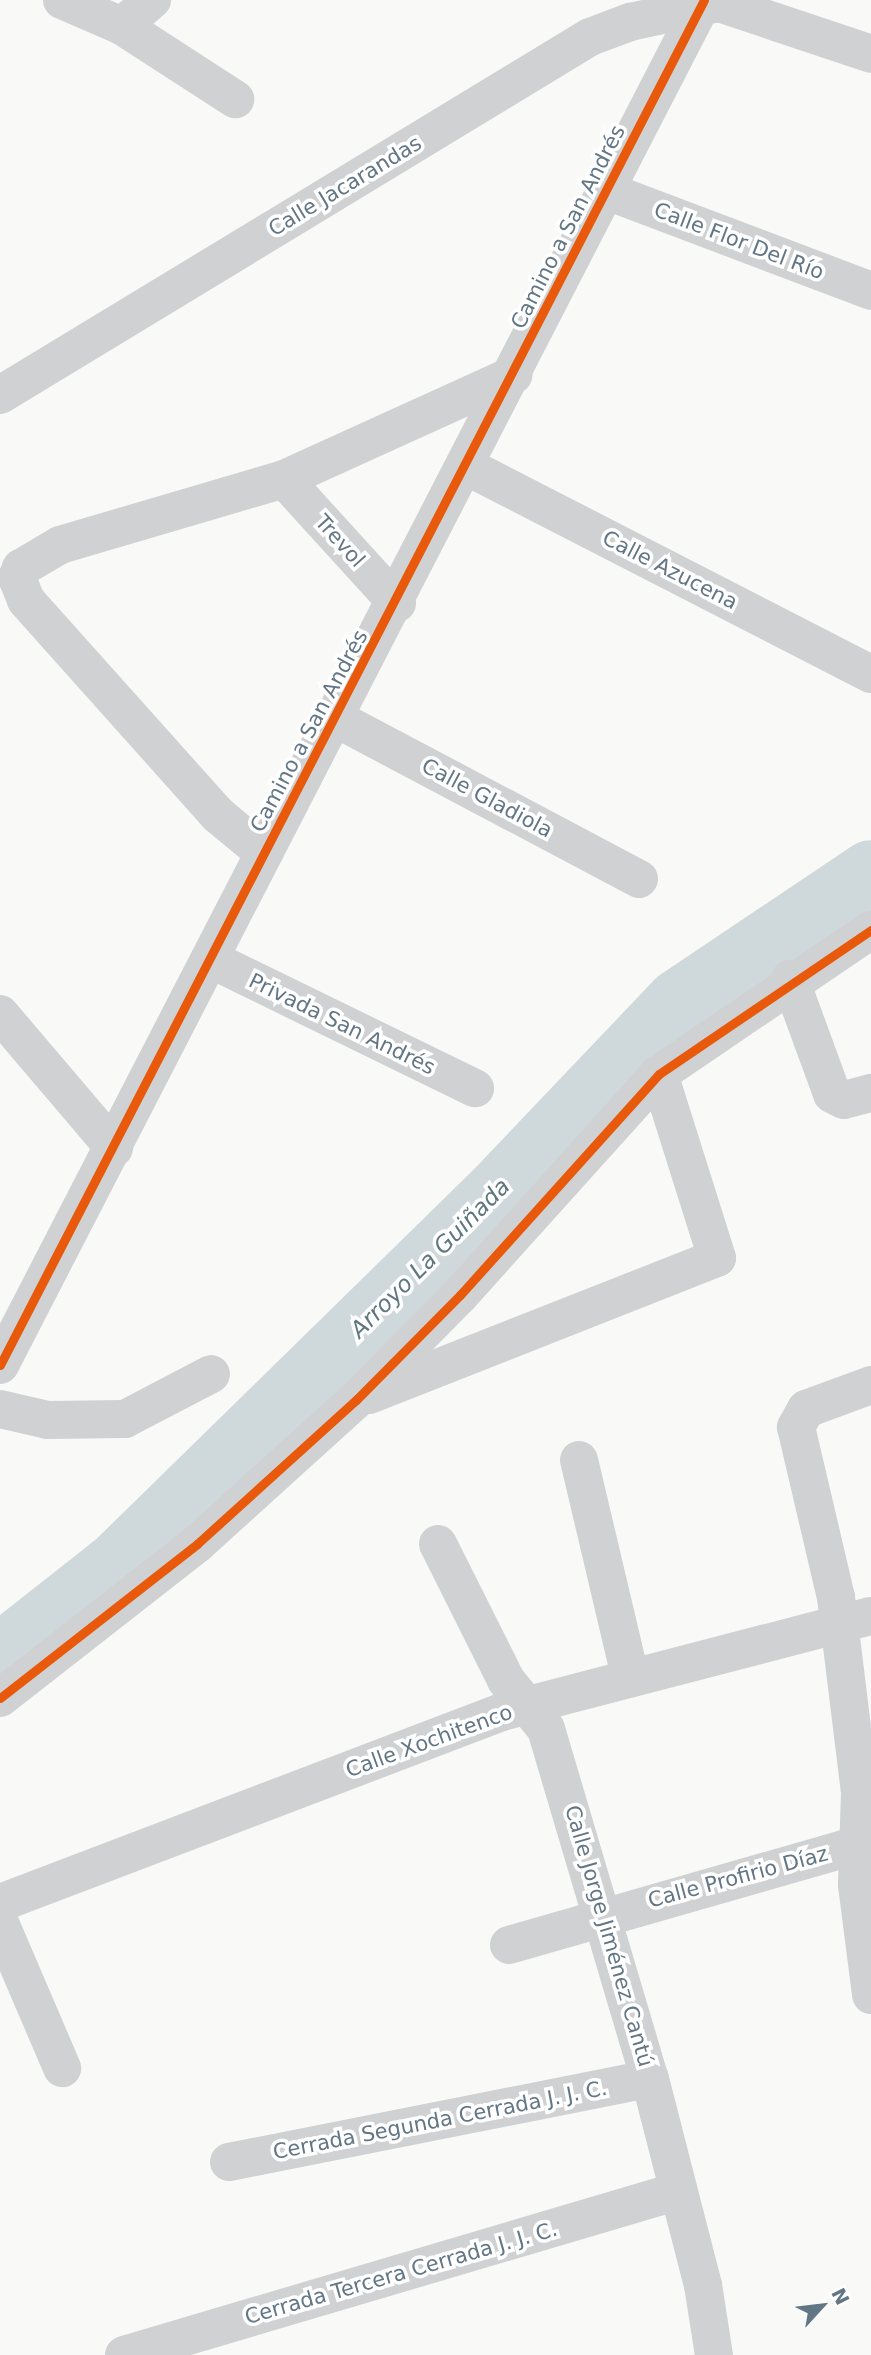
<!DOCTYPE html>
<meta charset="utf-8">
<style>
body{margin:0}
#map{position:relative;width:871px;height:2355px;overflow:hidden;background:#f9f9f8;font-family:"DejaVu Sans",sans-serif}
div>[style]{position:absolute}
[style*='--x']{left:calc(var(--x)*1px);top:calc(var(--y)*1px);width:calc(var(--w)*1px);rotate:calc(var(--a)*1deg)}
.river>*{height:66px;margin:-33px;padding:0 33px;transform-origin:33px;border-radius:33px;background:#cfd8db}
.minor>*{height:38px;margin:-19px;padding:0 19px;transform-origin:19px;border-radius:19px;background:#cfd1d2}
.cycleway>*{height:9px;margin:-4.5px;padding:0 4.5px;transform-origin:4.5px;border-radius:4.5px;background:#e8590c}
span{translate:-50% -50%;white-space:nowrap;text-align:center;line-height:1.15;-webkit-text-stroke:7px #fff;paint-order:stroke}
.street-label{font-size:21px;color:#627685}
.water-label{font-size:23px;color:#5e767e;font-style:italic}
.north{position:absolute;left:787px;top:2271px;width:70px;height:70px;-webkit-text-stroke:5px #fff;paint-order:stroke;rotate:63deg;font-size:19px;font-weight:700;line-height:28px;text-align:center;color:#627685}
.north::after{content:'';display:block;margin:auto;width:24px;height:32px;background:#627685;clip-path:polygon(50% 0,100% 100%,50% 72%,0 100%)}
</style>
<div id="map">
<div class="river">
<div style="--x:0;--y:1657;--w:150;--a:-38.2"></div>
<div style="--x:118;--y:1564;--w:529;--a:-44.39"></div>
<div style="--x:496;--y:1194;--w:265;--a:-46.4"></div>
<div style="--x:679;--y:1002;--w:231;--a:-33.9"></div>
</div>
<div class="minor">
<div style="--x:62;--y:0;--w:65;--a:23.4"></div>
<div style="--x:122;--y:26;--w:135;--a:32.9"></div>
<div style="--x:122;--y:26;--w:40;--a:-41"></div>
<div style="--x:607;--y:191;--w:282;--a:20.7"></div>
<div style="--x:0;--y:395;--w:690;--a:-31.25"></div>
<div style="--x:590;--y:37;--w:43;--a:-20.6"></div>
<div style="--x:630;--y:22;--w:91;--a:-12.1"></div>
<div style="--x:719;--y:3;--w:160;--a:18.5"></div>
<div style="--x:468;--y:467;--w:453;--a:27.2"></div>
<div style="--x:284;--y:479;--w:168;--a:47.7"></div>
<div style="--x:335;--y:718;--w:344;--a:27.9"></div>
<div style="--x:264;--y:853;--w:60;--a:-140.4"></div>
<div style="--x:218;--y:815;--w:288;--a:-131.8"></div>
<div style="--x:26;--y:600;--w:24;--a:-112"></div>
<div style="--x:17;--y:578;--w:11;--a:-68"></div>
<div style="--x:21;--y:568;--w:45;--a:-30.5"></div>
<div style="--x:60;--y:545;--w:234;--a:-16.4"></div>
<div style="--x:284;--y:479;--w:252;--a:-24.4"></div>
<div style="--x:210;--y:959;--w:295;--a:26"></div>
<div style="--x:790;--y:979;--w:122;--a:69.9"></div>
<div style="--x:832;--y:1094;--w:13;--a:27"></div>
<div style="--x:844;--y:1100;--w:28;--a:-15"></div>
<div style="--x:0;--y:1014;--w:176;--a:49.6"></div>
<div style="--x:0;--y:1365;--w:1536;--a:-62.72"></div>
<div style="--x:871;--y:1385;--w:69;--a:159.7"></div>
<div style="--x:806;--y:1409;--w:21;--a:119"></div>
<div style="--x:796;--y:1427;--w:175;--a:76.8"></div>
<div style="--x:836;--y:1597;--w:197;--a:83"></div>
<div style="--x:860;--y:1793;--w:92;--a:91.9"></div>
<div style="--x:857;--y:1885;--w:111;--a:82.7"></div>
<div style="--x:369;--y:1395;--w:374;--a:-21.5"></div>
<div style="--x:717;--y:1258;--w:193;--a:-107.5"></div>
<div style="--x:0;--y:1409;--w:49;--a:12.9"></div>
<div style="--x:48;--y:1420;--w:77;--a:-0.7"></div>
<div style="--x:125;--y:1419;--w:97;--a:-27.6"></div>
<div style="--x:579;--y:1460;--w:222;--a:76.7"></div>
<div style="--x:438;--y:1544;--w:152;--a:63.4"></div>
<div style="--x:506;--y:1680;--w:63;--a:50.8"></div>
<div style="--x:546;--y:1729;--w:365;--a:73.5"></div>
<div style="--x:650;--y:2079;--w:213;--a:75.6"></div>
<div style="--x:703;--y:2285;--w:71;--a:81.1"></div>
<div style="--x:0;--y:1698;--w:250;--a:-38"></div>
<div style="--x:197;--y:1544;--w:215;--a:-42.2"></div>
<div style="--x:356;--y:1400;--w:148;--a:-45.3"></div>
<div style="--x:460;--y:1295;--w:297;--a:-48"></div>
<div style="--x:659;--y:1074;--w:256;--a:-34.2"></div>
<div style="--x:0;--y:1903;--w:537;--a:-20.83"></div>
<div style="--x:502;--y:1712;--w:381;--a:-14.6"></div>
<div style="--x:0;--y:1923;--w:158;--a:66.8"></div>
<div style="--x:509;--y:1945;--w:377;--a:-16"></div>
<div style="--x:229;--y:2162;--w:429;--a:-11.2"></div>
<div style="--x:124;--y:2355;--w:578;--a:-16.49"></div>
</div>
<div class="cycleway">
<div style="--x:0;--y:1365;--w:1536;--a:-62.72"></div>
<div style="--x:0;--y:1698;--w:250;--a:-38"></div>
<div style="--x:197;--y:1544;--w:215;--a:-42.2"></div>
<div style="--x:356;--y:1400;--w:148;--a:-45.3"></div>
<div style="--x:460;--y:1295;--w:297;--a:-48"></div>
<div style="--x:659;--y:1074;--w:256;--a:-34.2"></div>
</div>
<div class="street-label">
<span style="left:345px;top:186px;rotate:-31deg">Calle Jacarandas</span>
<span style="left:568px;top:227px;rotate:-63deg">Camino a San Andrés</span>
<span style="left:739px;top:241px;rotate:21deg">Calle Flor Del Río</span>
<span style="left:340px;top:541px;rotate:48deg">Trevol</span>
<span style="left:670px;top:570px;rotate:27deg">Calle Azucena</span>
<span style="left:309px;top:731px;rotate:-62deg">Camino a San Andrés</span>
<span style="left:487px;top:798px;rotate:28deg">Calle Gladiola</span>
<span style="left:342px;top:1024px;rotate:26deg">Privada San Andrés</span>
<span style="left:429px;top:1741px;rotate:-20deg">Calle Xochitenco</span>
<span style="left:738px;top:1877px;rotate:-15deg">Calle Profirio Díaz</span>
<span style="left:609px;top:1936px;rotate:74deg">Calle Jorge Jiménez Cantú</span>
<span style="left:440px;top:2120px;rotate:-11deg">Cerrada Segunda Cerrada J. J. C.</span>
<span style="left:401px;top:2273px;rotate:-16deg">Cerrada Tercera Cerrada J. J. C.</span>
</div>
<div class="water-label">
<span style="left:430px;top:1258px;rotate:-45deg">Arroyo La Guiñada</span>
</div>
<div class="north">N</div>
</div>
